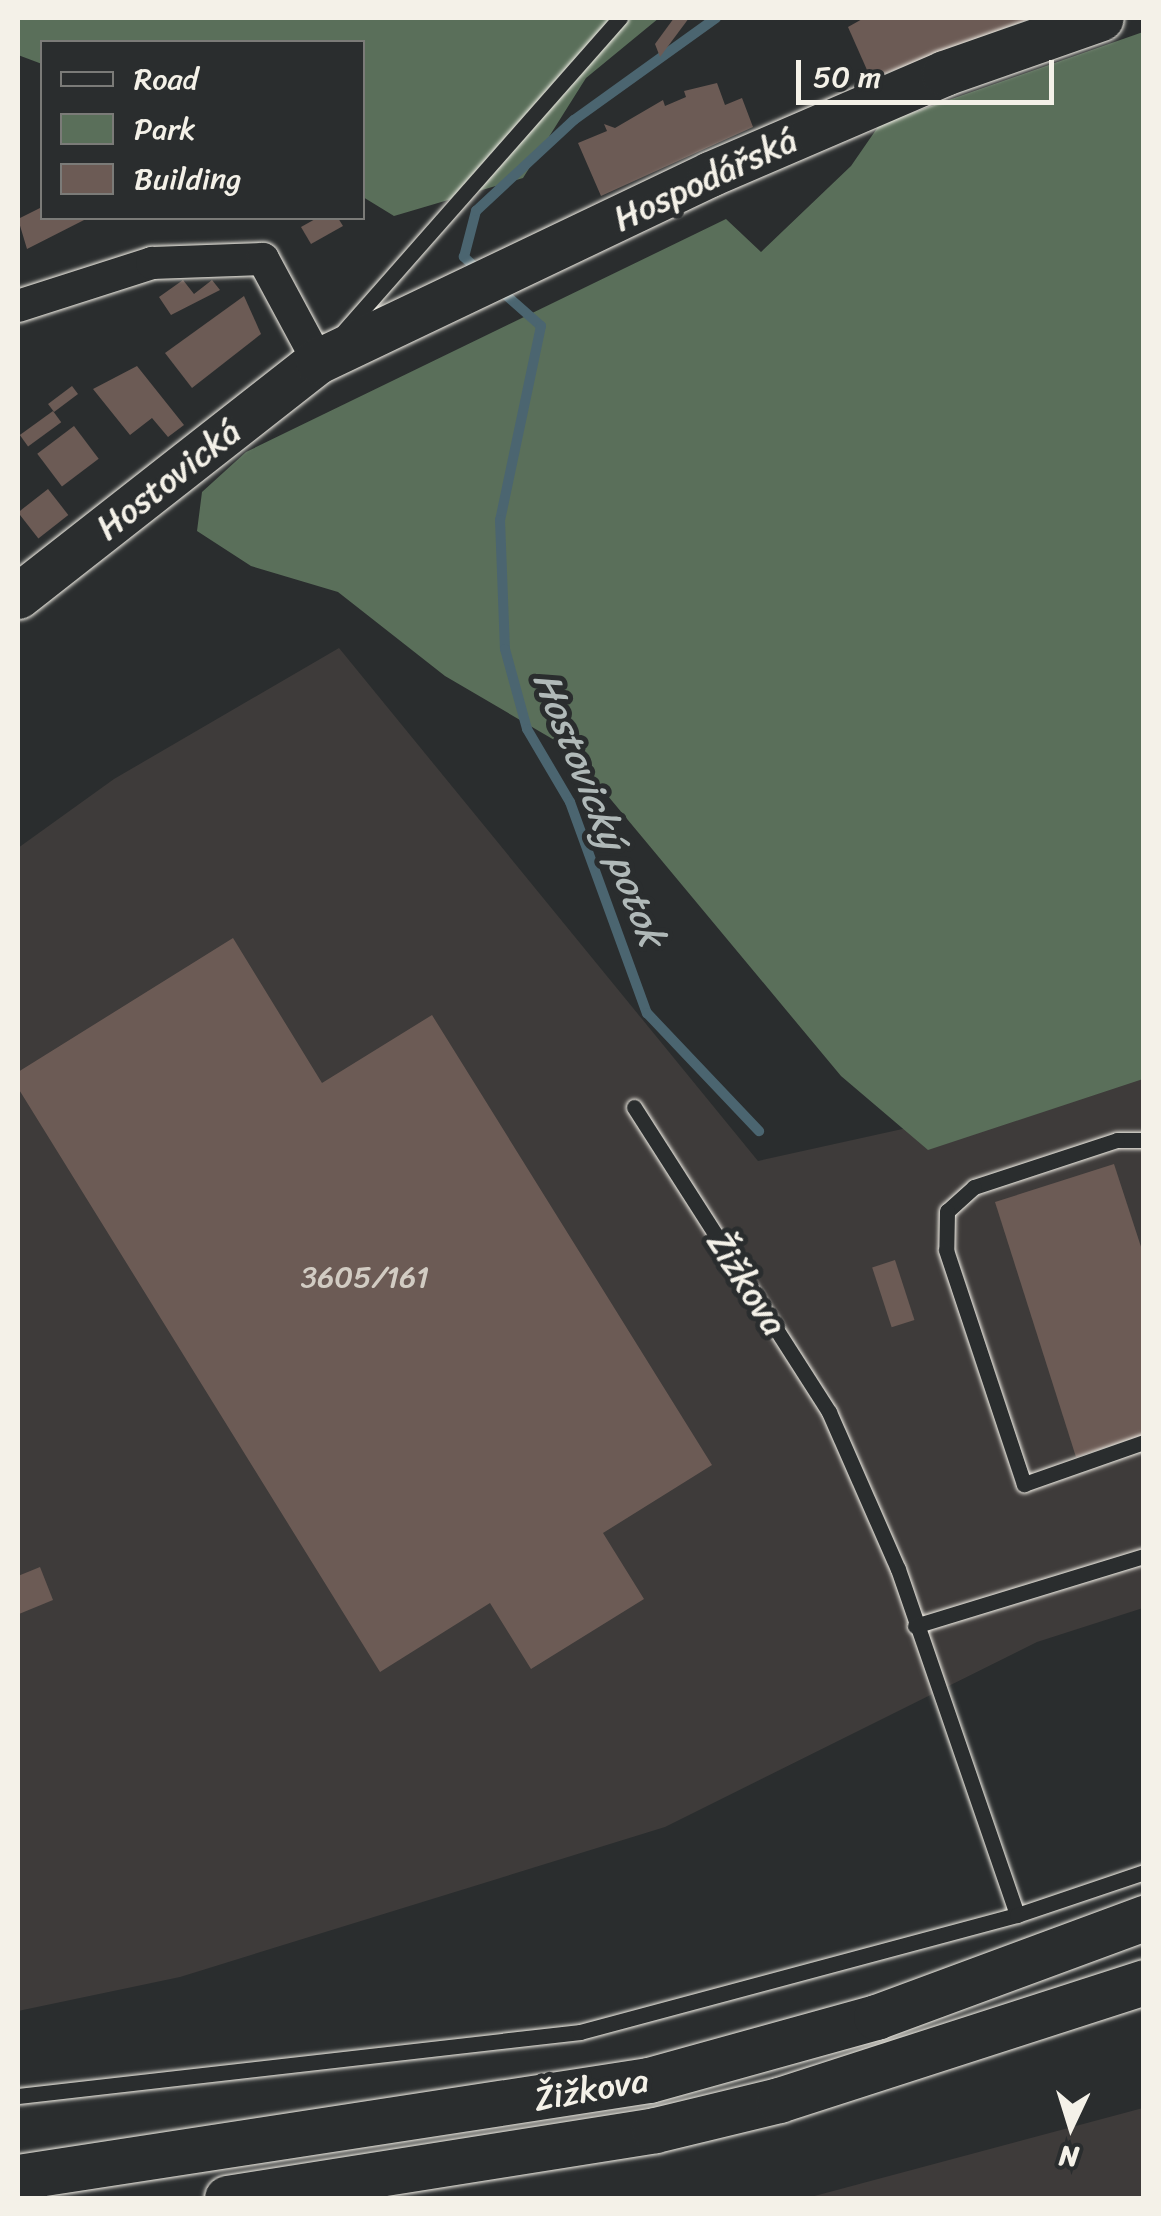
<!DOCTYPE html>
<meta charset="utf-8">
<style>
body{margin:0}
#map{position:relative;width:1161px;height:2216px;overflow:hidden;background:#2a2d2e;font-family:Sriracha,sans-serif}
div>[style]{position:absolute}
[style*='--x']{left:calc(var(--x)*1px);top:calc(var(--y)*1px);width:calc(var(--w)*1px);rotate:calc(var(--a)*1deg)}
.built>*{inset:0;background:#3e3b3a}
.green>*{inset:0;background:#5a6f5a}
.stream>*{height:10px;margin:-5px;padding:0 5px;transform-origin:5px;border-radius:5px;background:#4b6570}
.building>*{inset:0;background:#6c5b55;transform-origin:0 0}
.roads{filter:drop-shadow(0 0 2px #f4f1e8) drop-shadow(0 0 2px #f4f1e8)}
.lane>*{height:15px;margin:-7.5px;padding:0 7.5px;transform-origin:7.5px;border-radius:7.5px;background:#2a2d2e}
.street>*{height:32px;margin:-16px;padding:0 16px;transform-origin:16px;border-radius:16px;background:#2a2d2e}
.secondary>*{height:45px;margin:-22.5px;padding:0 22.5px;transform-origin:22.5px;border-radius:22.5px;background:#2a2d2e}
span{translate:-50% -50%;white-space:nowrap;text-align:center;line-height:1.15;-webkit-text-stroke:10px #2a2d2e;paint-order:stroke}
.number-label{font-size:30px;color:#d2ccc3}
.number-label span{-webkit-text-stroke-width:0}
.street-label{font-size:35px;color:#f4f1e8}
.water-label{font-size:38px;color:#b0b9b8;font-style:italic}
.frame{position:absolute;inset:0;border:20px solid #f4f1e8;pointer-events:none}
.legend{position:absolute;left:40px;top:40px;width:325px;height:180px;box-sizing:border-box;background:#2a2d2e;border:2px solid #7b7b78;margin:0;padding:12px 18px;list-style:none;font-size:30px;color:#f4f1e8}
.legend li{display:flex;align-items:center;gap:20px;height:50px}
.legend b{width:50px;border:2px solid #7b7b78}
.north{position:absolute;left:1021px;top:2076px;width:100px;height:100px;-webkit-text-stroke:8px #2a2d2e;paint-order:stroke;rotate:184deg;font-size:28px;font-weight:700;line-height:40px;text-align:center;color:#f4f1e8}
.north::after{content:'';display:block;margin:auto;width:35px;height:45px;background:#f4f1e8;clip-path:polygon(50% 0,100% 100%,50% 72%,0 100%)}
.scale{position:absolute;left:796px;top:60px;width:258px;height:45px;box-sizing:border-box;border:5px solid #f4f1e8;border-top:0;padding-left:12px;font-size:30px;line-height:35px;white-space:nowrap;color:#f4f1e8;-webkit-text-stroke:8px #2a2d2e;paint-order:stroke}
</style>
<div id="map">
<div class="built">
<div style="clip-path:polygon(339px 648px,758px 1161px,1143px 1076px,1143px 1608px,1037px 1642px,665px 1827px,180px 1977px,18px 2011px,18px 848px,114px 779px)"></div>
<div style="clip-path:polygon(1143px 2108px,1143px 2198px,807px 2198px)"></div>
</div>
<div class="green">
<div style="clip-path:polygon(18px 18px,659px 18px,586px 78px,523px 178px,394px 216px,363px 197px,362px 42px,42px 42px,42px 64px,18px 55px)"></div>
<div style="clip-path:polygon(1143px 32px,1143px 1079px,928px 1150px,841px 1076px,568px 748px,445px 676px,338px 592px,251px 566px,197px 531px,202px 492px,246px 452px,726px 219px,761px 252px,851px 166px,880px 124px)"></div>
</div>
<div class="stream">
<div style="--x:479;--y:271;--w:21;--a:-137"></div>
<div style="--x:464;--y:257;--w:48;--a:-75.4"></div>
<div style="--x:476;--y:211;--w:134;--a:-42.9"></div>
<div style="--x:574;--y:120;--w:175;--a:-35.7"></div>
<div style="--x:499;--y:289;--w:56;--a:41.4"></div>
<div style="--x:541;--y:326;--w:198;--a:101.9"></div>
<div style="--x:500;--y:520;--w:129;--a:87.8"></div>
<div style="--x:505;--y:649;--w:83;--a:74.6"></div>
<div style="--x:527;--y:729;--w:85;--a:59.5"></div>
<div style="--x:570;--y:802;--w:225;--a:70"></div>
<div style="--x:647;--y:1013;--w:163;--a:46.5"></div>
</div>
<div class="building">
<div style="clip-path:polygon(674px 18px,689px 18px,660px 57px,655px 44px)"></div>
<div style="clip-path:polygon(864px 18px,1032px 18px,871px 79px,848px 27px)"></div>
<div style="clip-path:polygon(717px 83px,725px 105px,742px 98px,753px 127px,601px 196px,578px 143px,607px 131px,604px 124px,615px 128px,663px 100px,665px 106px,686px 97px,684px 91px)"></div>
<div style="clip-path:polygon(42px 207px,42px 218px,88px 218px,27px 249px,18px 219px)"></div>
<div style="clip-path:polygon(317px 218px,338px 218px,343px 226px,311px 244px,301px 227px)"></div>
<div style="clip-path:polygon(183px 280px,194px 294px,212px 280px,220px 290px,171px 315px,159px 297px)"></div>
<div style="clip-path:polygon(244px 296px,261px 334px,192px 388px,165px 353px)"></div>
<div style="clip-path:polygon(137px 366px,184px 425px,168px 437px,152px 418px,130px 435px,93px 389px)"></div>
<div style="left:72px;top:386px;width:10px;height:30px;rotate:53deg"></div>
<div style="left:53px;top:411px;width:14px;height:41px;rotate:54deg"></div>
<div style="left:74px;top:426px;width:41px;height:46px;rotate:53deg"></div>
<div style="left:48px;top:489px;width:33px;height:38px;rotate:52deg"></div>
<div style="clip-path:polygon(233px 938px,322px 1083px,432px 1015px,712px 1465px,603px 1533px,644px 1599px,531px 1669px,490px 1603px,380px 1672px,18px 1088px,18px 1072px)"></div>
<div style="clip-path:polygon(1114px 1164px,1144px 1256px,1144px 1435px,1076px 1457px,995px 1202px)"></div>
<div style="left:895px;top:1260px;width:63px;height:24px;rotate:72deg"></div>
<div style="clip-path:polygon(40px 1567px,53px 1600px,19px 1614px,18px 1576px)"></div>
</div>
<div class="roads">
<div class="lane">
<div style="--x:343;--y:332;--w:419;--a:-48.6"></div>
<div style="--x:634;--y:1107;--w:362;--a:57.4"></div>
<div style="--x:829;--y:1412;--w:171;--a:66.3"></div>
<div style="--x:898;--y:1569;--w:366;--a:71"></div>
<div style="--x:1144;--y:1140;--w:27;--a:180"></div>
<div style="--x:1117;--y:1140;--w:151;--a:161.8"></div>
<div style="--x:974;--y:1187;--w:36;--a:138"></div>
<div style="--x:947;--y:1211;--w:39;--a:91"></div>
<div style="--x:946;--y:1250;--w:247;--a:71.6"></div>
<div style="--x:1024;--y:1484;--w:127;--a:-19.3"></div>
<div style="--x:915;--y:1626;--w:239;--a:-17"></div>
<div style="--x:18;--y:2096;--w:566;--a:-6.5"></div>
<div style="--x:580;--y:2032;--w:452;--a:-15"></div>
<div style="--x:1017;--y:1915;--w:134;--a:-18.7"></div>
</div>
<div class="street">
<div style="--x:18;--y:306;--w:141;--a:-17.8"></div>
<div style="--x:152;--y:263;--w:111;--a:-2.1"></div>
<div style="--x:263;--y:259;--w:116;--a:61.7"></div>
</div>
<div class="secondary">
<div style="--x:18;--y:596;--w:381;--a:-38.1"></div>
<div style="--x:318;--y:361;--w:434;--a:-25.5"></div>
<div style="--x:710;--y:174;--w:255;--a:-23.3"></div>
<div style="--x:944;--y:73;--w:166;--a:-19.3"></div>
<div style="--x:18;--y:2177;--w:638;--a:-8.74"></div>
<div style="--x:649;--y:2080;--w:236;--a:-15.5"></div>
<div style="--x:876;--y:2017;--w:286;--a:-20.3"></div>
<div style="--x:227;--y:2198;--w:433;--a:-9"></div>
<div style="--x:655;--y:2130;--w:128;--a:-13.6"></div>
<div style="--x:779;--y:2100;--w:384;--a:-17.9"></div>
</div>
</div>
<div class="number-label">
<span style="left:365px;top:1277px">3605/161</span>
</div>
<div class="street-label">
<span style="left:705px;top:179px;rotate:-25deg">Hospodářská</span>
<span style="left:168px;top:479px;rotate:-38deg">Hostovická</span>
<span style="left:747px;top:1283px;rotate:57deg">Žižkova</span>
<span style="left:591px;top:2089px;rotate:-10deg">Žižkova</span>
</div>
<div class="water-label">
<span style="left:599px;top:809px;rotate:68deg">Hostovický potok</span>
</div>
<div class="frame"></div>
<ul class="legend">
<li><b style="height:12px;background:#2a2d2e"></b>Road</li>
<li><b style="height:28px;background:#5a6f5a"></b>Park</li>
<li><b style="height:28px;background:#6c5b55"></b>Building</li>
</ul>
<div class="north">N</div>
<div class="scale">50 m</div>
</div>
